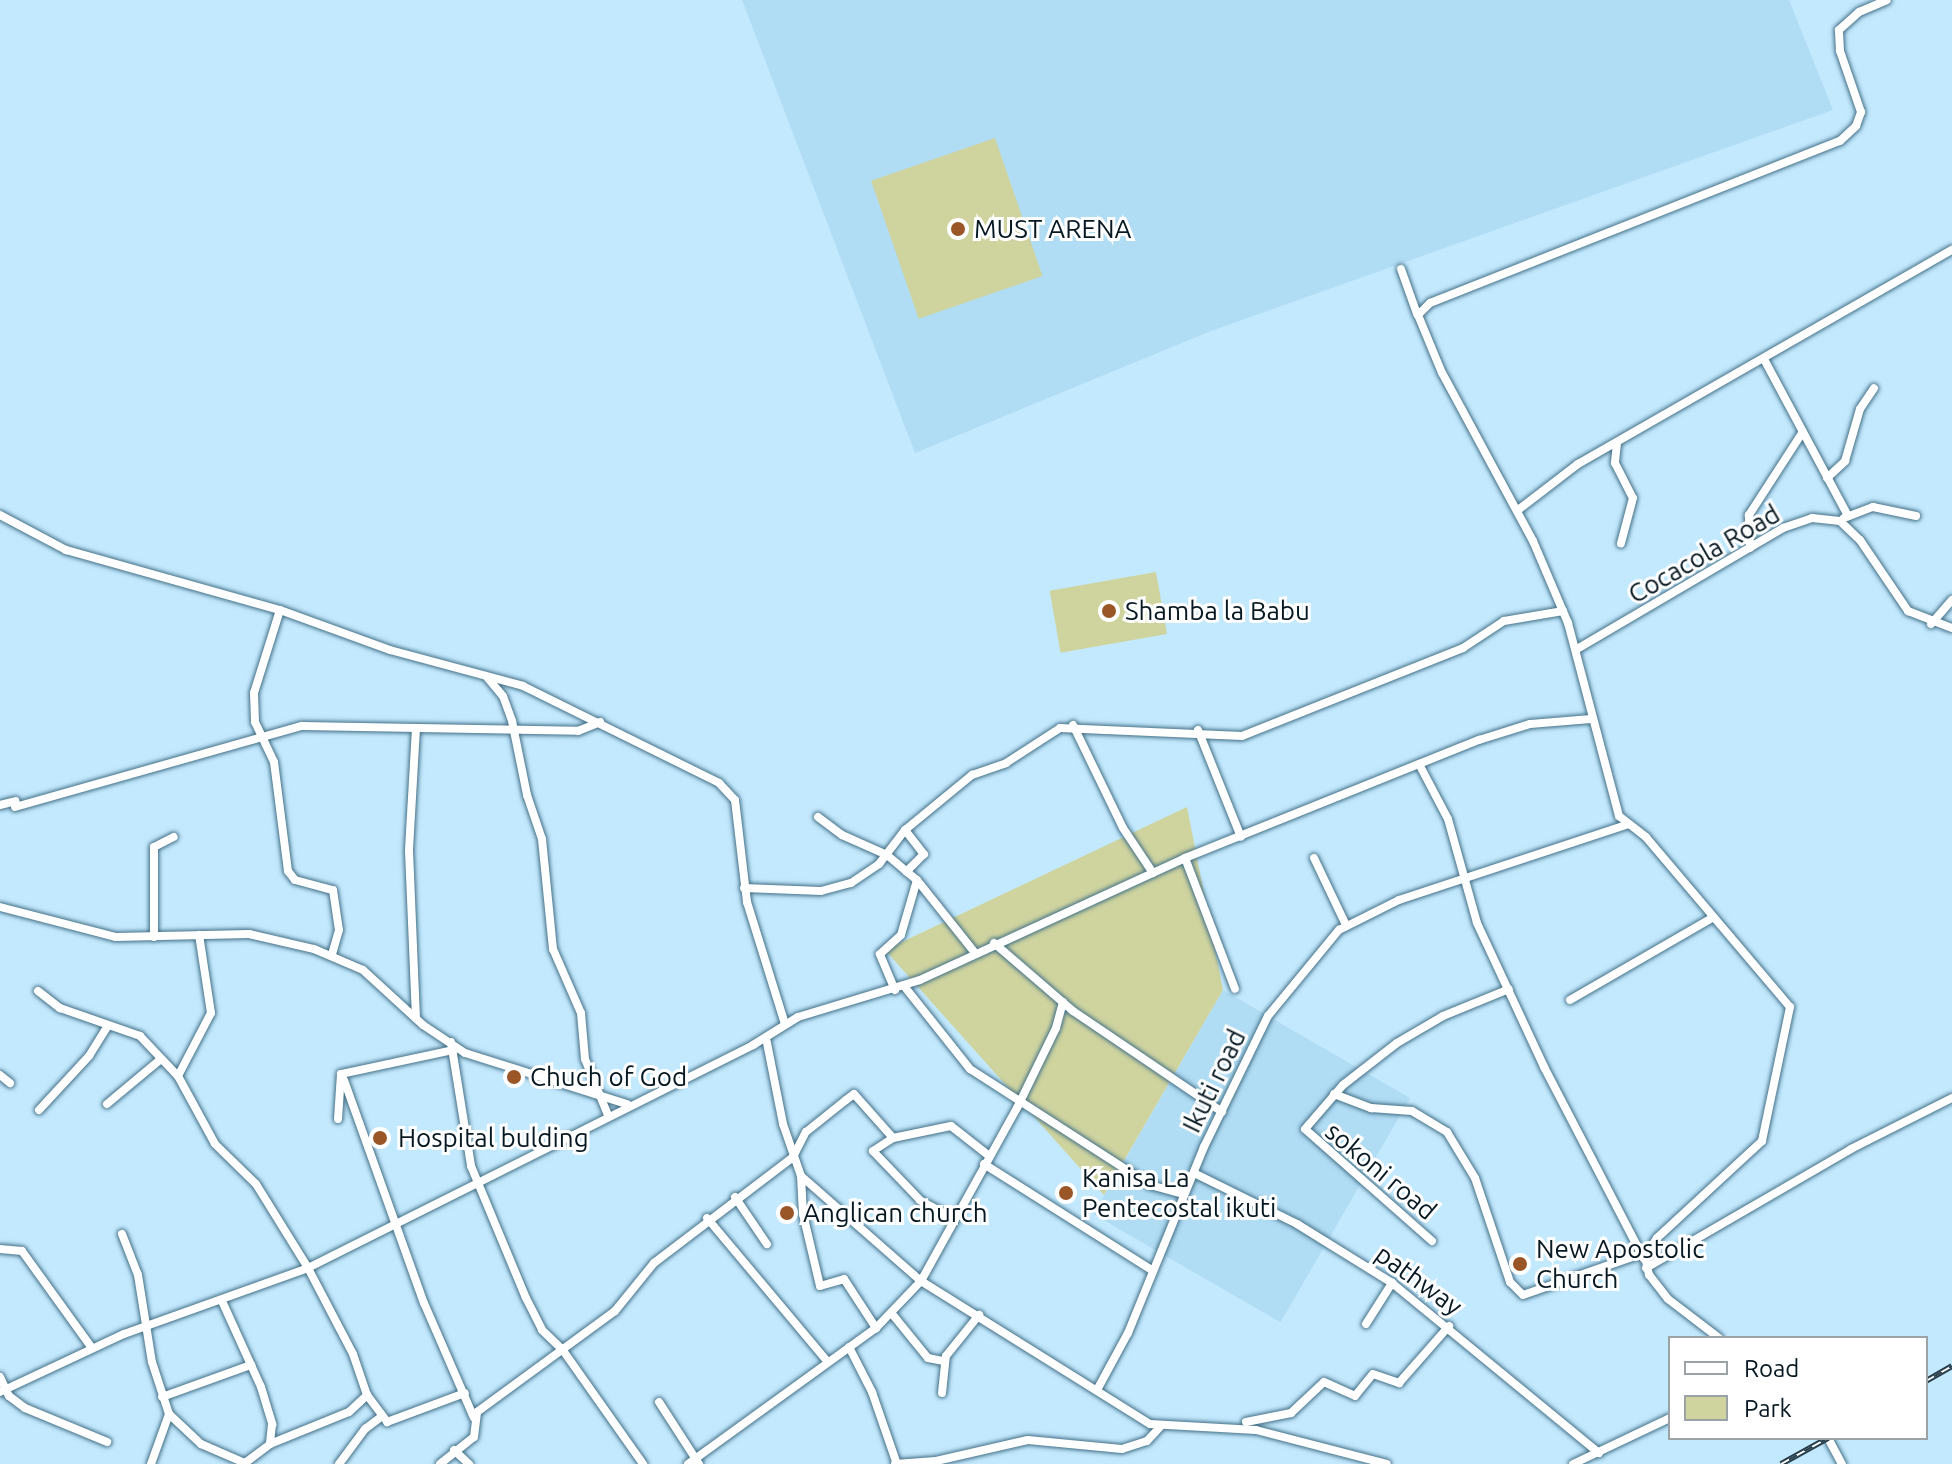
<!DOCTYPE html>
<style>
body{margin:0}
#map{position:relative;width:1952px;height:1464px;overflow:hidden;background:#c3e9fe;font-family:Ubuntu,sans-serif}
div>[style]{position:absolute}
[style*='--x']{left:calc(var(--x)*1px);top:calc(var(--y)*1px);width:calc(var(--w)*1px);rotate:calc(var(--a)*1deg)}
.built>*{inset:0;background:#b0dcf4;transform-origin:0 0}
.green>*{inset:0;background:#cfd49f;transform-origin:0 0}
.roads{filter:drop-shadow(0 0 2px #447188) drop-shadow(0 0 2px #447188)}
.minor>*{height:8px;margin:-4px;padding:0 4px;transform-origin:4px;border-radius:4px;background:#fff}
.rail>*{height:6px;margin-top:-3px;transform-origin:0;background:repeating-linear-gradient(90deg,#fff 0 9px,#293e4a 0 18px);box-sizing:border-box;border-block:2px solid #293e4a}
.dots>*{width:22px;height:22px;translate:-50% -50%;box-sizing:border-box;border:4px solid #fff;border-radius:50%}
span{translate:-50% -50%;white-space:nowrap;text-align:center;line-height:1.15;-webkit-text-stroke:6px #fff;paint-order:stroke}
.poi-label{font-size:26px;color:#061822}
.left{translate:0 -50%;text-align:left}
.street-label{font-size:26px;color:#061822}
.legend{position:absolute;left:1668px;top:1336px;width:260px;height:104px;box-sizing:border-box;background:#fff;border:2px solid #9ba3a7;margin:0;padding:10px 14px;list-style:none;font-size:24px;color:#061822}
.legend li{display:flex;align-items:center;gap:16px;height:40px}
.legend b{width:40px;border:2px solid #9ba3a7}
</style>
<div id="map">
<div class="built">
<div style="clip-path:polygon(742px 0,1789px 0,1833px 110px,1211px 331px,915px 453px)"></div>
<div style="left:1223px;top:990px;width:216px;height:259px;rotate:30deg"></div>
</div>
<div class="green">
<div style="left:995px;top:138px;width:146px;height:131px;rotate:71deg"></div>
<div style="left:1156px;top:572px;width:63px;height:108px;rotate:80deg"></div>
<div style="clip-path:polygon(1187px 807px,1223px 990px,1104px 1195px,885px 950px)"></div>
</div>
<div class="roads">
<div class="minor">
<div style="--x:1401;--y:269;--w:48;--a:70.4"></div>
<div style="--x:1765;--y:361;--w:176;--a:61.8"></div>
<div style="--x:1617;--y:443;--w:20;--a:96"></div>
<div style="--x:1615;--y:463;--w:39;--a:63"></div>
<div style="--x:1633;--y:498;--w:47;--a:104.9"></div>
<div style="--x:1827;--y:478;--w:25;--a:-43"></div>
<div style="--x:1845;--y:461;--w:54;--a:-73.9"></div>
<div style="--x:1860;--y:409;--w:25;--a:-56"></div>
<div style="--x:1518;--y:510;--w:76;--a:-37.5"></div>
<div style="--x:1578;--y:464;--w:431;--a:-29.8"></div>
<div style="--x:0;--y:515;--w:75;--a:27.9"></div>
<div style="--x:66;--y:550;--w:222;--a:15.7"></div>
<div style="--x:280;--y:610;--w:117;--a:20"></div>
<div style="--x:390;--y:650;--w:138;--a:15.1"></div>
<div style="--x:523;--y:686;--w:219;--a:26.3"></div>
<div style="--x:719;--y:783;--w:23;--a:47"></div>
<div style="--x:735;--y:800;--w:103;--a:83.3"></div>
<div style="--x:747;--y:902;--w:128;--a:72.7"></div>
<div style="--x:1844;--y:518;--w:31;--a:-21"></div>
<div style="--x:1873;--y:507;--w:44;--a:11.8"></div>
<div style="--x:1750;--y:548;--w:33;--a:-92"></div>
<div style="--x:1749;--y:515;--w:98;--a:-57.1"></div>
<div style="--x:280;--y:610;--w:87;--a:107.4"></div>
<div style="--x:254;--y:693;--w:29;--a:88"></div>
<div style="--x:255;--y:722;--w:44;--a:64.6"></div>
<div style="--x:274;--y:762;--w:110;--a:82.7"></div>
<div style="--x:288;--y:871;--w:11;--a:52"></div>
<div style="--x:295;--y:880;--w:39;--a:15"></div>
<div style="--x:333;--y:890;--w:40;--a:81.5"></div>
<div style="--x:339;--y:930;--w:26;--a:106"></div>
<div style="--x:1931;--y:624;--w:32;--a:-49"></div>
<div style="--x:1577;--y:649;--w:239;--a:-30.4"></div>
<div style="--x:1783;--y:528;--w:31;--a:-19"></div>
<div style="--x:1812;--y:518;--w:28;--a:6"></div>
<div style="--x:1840;--y:521;--w:28;--a:44"></div>
<div style="--x:1860;--y:540;--w:86;--a:55.9"></div>
<div style="--x:1908;--y:611;--w:47;--a:21.1"></div>
<div style="--x:486;--y:676;--w:26;--a:50"></div>
<div style="--x:503;--y:696;--w:27;--a:70"></div>
<div style="--x:512;--y:721;--w:76;--a:78.5"></div>
<div style="--x:527;--y:795;--w:46;--a:71.2"></div>
<div style="--x:542;--y:839;--w:111;--a:84.3"></div>
<div style="--x:553;--y:949;--w:70;--a:66.4"></div>
<div style="--x:581;--y:1013;--w:46;--a:85"></div>
<div style="--x:585;--y:1059;--w:61;--a:67.7"></div>
<div style="--x:1073;--y:725;--w:114;--a:64.1"></div>
<div style="--x:1123;--y:828;--w:54;--a:56.3"></div>
<div style="--x:416;--y:728;--w:123;--a:93.3"></div>
<div style="--x:409;--y:851;--w:166;--a:87.6"></div>
<div style="--x:1198;--y:730;--w:115;--a:68.1"></div>
<div style="--x:1419;--y:764;--w:62;--a:62.2"></div>
<div style="--x:1448;--y:819;--w:108;--a:74.4"></div>
<div style="--x:1477;--y:923;--w:159;--a:65"></div>
<div style="--x:1544;--y:1067;--w:216;--a:62.5"></div>
<div style="--x:0;--y:805;--w:16;--a:-14"></div>
<div style="--x:15;--y:807;--w:298;--a:-15.8"></div>
<div style="--x:302;--y:726;--w:276;--a:1"></div>
<div style="--x:578;--y:731;--w:24;--a:-22"></div>
<div style="--x:818;--y:817;--w:30;--a:37"></div>
<div style="--x:842;--y:835;--w:49;--a:24"></div>
<div style="--x:887;--y:855;--w:39;--a:40"></div>
<div style="--x:917;--y:880;--w:93;--a:51.5"></div>
<div style="--x:905;--y:830;--w:31;--a:52"></div>
<div style="--x:924;--y:854;--w:25;--a:135"></div>
<div style="--x:1185;--y:858;--w:140;--a:69.1"></div>
<div style="--x:1314;--y:858;--w:74;--a:64.5"></div>
<div style="--x:744;--y:888;--w:77;--a:2.2"></div>
<div style="--x:821;--y:891;--w:31;--a:-15"></div>
<div style="--x:851;--y:883;--w:34;--a:-34"></div>
<div style="--x:879;--y:864;--w:43;--a:-52.6"></div>
<div style="--x:905;--y:830;--w:87;--a:-39.4"></div>
<div style="--x:972;--y:775;--w:36;--a:-19"></div>
<div style="--x:1006;--y:763;--w:64;--a:-32.9"></div>
<div style="--x:1060;--y:728;--w:182;--a:2.5"></div>
<div style="--x:1242;--y:736;--w:238;--a:-21.7"></div>
<div style="--x:1463;--y:648;--w:49;--a:-33.4"></div>
<div style="--x:1504;--y:621;--w:60;--a:-9.6"></div>
<div style="--x:0;--y:907;--w:120;--a:14.5"></div>
<div style="--x:116;--y:937;--w:133;--a:-1.3"></div>
<div style="--x:249;--y:934;--w:67;--a:13"></div>
<div style="--x:314;--y:949;--w:53;--a:23.2"></div>
<div style="--x:363;--y:970;--w:81;--a:42.5"></div>
<div style="--x:423;--y:1025;--w:50;--a:33.7"></div>
<div style="--x:465;--y:1053;--w:170;--a:17.5"></div>
<div style="--x:154;--y:937;--w:90;--a:-90"></div>
<div style="--x:154;--y:847;--w:22;--a:-27"></div>
<div style="--x:994;--y:943;--w:104;--a:40.7"></div>
<div style="--x:1073;--y:1011;--w:180;--a:34.1"></div>
<div style="--x:904;--y:986;--w:106;--a:51.5"></div>
<div style="--x:970;--y:1069;--w:214;--a:32.8"></div>
<div style="--x:1150;--y:1185;--w:35;--a:15"></div>
<div style="--x:895;--y:990;--w:39;--a:-113"></div>
<div style="--x:880;--y:954;--w:28;--a:-42"></div>
<div style="--x:901;--y:935;--w:57;--a:-73.8"></div>
<div style="--x:38;--y:991;--w:28;--a:38"></div>
<div style="--x:60;--y:1008;--w:85;--a:19.3"></div>
<div style="--x:140;--y:1036;--w:55;--a:46.5"></div>
<div style="--x:178;--y:1076;--w:77;--a:61.4"></div>
<div style="--x:215;--y:1144;--w:57;--a:44.3"></div>
<div style="--x:256;--y:1184;--w:99;--a:58.2"></div>
<div style="--x:308;--y:1268;--w:97;--a:62.4"></div>
<div style="--x:353;--y:1354;--w:43;--a:71.1"></div>
<div style="--x:367;--y:1395;--w:34;--a:53"></div>
<div style="--x:387;--y:1422;--w:83;--a:-20.4"></div>
<div style="--x:1570;--y:1000;--w:164;--a:-30"></div>
<div style="--x:766;--y:1038;--w:88;--a:78.8"></div>
<div style="--x:783;--y:1124;--w:55;--a:70.9"></div>
<div style="--x:801;--y:1176;--w:159;--a:41.2"></div>
<div style="--x:921;--y:1281;--w:270;--a:32"></div>
<div style="--x:1150;--y:1424;--w:106;--a:3.2"></div>
<div style="--x:1256;--y:1430;--w:135;--a:14.5"></div>
<div style="--x:451;--y:1042;--w:126;--a:80.8"></div>
<div style="--x:471;--y:1166;--w:143;--a:67.4"></div>
<div style="--x:526;--y:1298;--w:36;--a:63"></div>
<div style="--x:542;--y:1330;--w:28;--a:44"></div>
<div style="--x:562;--y:1349;--w:141;--a:54.8"></div>
<div style="--x:0;--y:1075;--w:13;--a:39"></div>
<div style="--x:178;--y:1076;--w:71;--a:-62.4"></div>
<div style="--x:211;--y:1013;--w:79;--a:-98.7"></div>
<div style="--x:344;--y:1080;--w:237;--a:70.3"></div>
<div style="--x:424;--y:1303;--w:125;--a:66.5"></div>
<div style="--x:1334;--y:1094;--w:40;--a:21"></div>
<div style="--x:1371;--y:1108;--w:41;--a:4.2"></div>
<div style="--x:1412;--y:1111;--w:41;--a:31"></div>
<div style="--x:1447;--y:1132;--w:54;--a:58.7"></div>
<div style="--x:1475;--y:1178;--w:110;--a:71.4"></div>
<div style="--x:1510;--y:1282;--w:18;--a:45"></div>
<div style="--x:1523;--y:1295;--w:125;--a:-19.2"></div>
<div style="--x:107;--y:1104;--w:70;--a:-39.8"></div>
<div style="--x:39;--y:1110;--w:74;--a:-47.2"></div>
<div style="--x:89;--y:1056;--w:36;--a:-58"></div>
<div style="--x:338;--y:1119;--w:45;--a:-86.2"></div>
<div style="--x:341;--y:1074;--w:115;--a:-12.1"></div>
<div style="--x:984;--y:1164;--w:200;--a:32.3"></div>
<div style="--x:1194;--y:1173;--w:115;--a:26.3"></div>
<div style="--x:1297;--y:1224;--w:112;--a:31.8"></div>
<div style="--x:1392;--y:1283;--w:268;--a:39.4"></div>
<div style="--x:801;--y:1176;--w:38;--a:87"></div>
<div style="--x:803;--y:1214;--w:74;--a:76.7"></div>
<div style="--x:820;--y:1286;--w:25;--a:-16"></div>
<div style="--x:844;--y:1279;--w:59;--a:56.9"></div>
<div style="--x:735;--y:1197;--w:57;--a:55.8"></div>
<div style="--x:707;--y:1218;--w:187;--a:50"></div>
<div style="--x:955;--y:1219;--w:40;--a:-152"></div>
<div style="--x:920;--y:1200;--w:68;--a:-133.8"></div>
<div style="--x:873;--y:1151;--w:24;--a:-33"></div>
<div style="--x:893;--y:1138;--w:59;--a:-11.7"></div>
<div style="--x:951;--y:1126;--w:47;--a:38.1"></div>
<div style="--x:122;--y:1234;--w:44;--a:68.7"></div>
<div style="--x:138;--y:1275;--w:88;--a:80.9"></div>
<div style="--x:152;--y:1362;--w:55;--a:71.9"></div>
<div style="--x:169;--y:1414;--w:53;--a:109.8"></div>
<div style="--x:1432;--y:1241;--w:169;--a:-138.6"></div>
<div style="--x:1305;--y:1129;--w:58;--a:-49.2"></div>
<div style="--x:1343;--y:1085;--w:68;--a:-37.9"></div>
<div style="--x:1397;--y:1043;--w:53;--a:-30.4"></div>
<div style="--x:1443;--y:1016;--w:71;--a:-22.2"></div>
<div style="--x:0;--y:1249;--w:22;--a:5"></div>
<div style="--x:22;--y:1251;--w:120;--a:54.2"></div>
<div style="--x:1646;--y:1268;--w:237;--a:-30.1"></div>
<div style="--x:1851;--y:1149;--w:113;--a:-26.8"></div>
<div style="--x:222;--y:1301;--w:94;--a:65.6"></div>
<div style="--x:261;--y:1387;--w:39;--a:73"></div>
<div style="--x:272;--y:1424;--w:20;--a:96"></div>
<div style="--x:893;--y:1315;--w:55;--a:50.9"></div>
<div style="--x:928;--y:1358;--w:16;--a:11"></div>
<div style="--x:1366;--y:1324;--w:49;--a:-57.6"></div>
<div style="--x:1719;--y:1338;--w:64;--a:-142.6"></div>
<div style="--x:1668;--y:1299;--w:31;--a:-128"></div>
<div style="--x:1649;--y:1275;--w:19;--a:-102"></div>
<div style="--x:1645;--y:1256;--w:22;--a:-56"></div>
<div style="--x:1657;--y:1238;--w:143;--a:-42.7"></div>
<div style="--x:1762;--y:1141;--w:137;--a:-78.2"></div>
<div style="--x:1790;--y:1007;--w:223;--a:-130.3"></div>
<div style="--x:1646;--y:837;--w:34;--a:-142"></div>
<div style="--x:1619;--y:816;--w:200;--a:-104.8"></div>
<div style="--x:1568;--y:623;--w:89;--a:-113.1"></div>
<div style="--x:1533;--y:541;--w:191;--a:-118.4"></div>
<div style="--x:1442;--y:373;--w:63;--a:-112.5"></div>
<div style="--x:1418;--y:315;--w:17;--a:-45"></div>
<div style="--x:1430;--y:303;--w:441;--a:-21.6"></div>
<div style="--x:1840;--y:141;--w:22;--a:-43"></div>
<div style="--x:1856;--y:126;--w:15;--a:-70"></div>
<div style="--x:1861;--y:112;--w:65;--a:-109"></div>
<div style="--x:1840;--y:51;--w:21;--a:-93"></div>
<div style="--x:1839;--y:30;--w:27;--a:-42"></div>
<div style="--x:1859;--y:12;--w:30;--a:-23"></div>
<div style="--x:849;--y:1347;--w:51;--a:62.9"></div>
<div style="--x:872;--y:1392;--w:76;--a:70.9"></div>
<div style="--x:0;--y:1377;--w:21;--a:65"></div>
<div style="--x:9;--y:1396;--w:20;--a:37"></div>
<div style="--x:25;--y:1408;--w:89;--a:22.5"></div>
<div style="--x:1097;--y:1390;--w:65;--a:-61.5"></div>
<div style="--x:1128;--y:1333;--w:201;--a:-67.8"></div>
<div style="--x:1204;--y:1147;--w:146;--a:-64"></div>
<div style="--x:1268;--y:1016;--w:112;--a:-50.5"></div>
<div style="--x:1339;--y:930;--w:67;--a:-26.6"></div>
<div style="--x:1399;--y:900;--w:239;--a:-18.3"></div>
<div style="--x:0;--y:1392;--w:137;--a:-25.1"></div>
<div style="--x:124;--y:1334;--w:195;--a:-19.7"></div>
<div style="--x:308;--y:1268;--w:498;--a:-26.6"></div>
<div style="--x:753;--y:1045;--w:53;--a:-31.9"></div>
<div style="--x:798;--y:1017;--w:127;--a:-16.9"></div>
<div style="--x:920;--y:980;--w:292;--a:-24.7"></div>
<div style="--x:1185;--y:858;--w:317;--a:-21.9"></div>
<div style="--x:1479;--y:740;--w:53;--a:-17.4"></div>
<div style="--x:1530;--y:724;--w:61;--a:-4.7"></div>
<div style="--x:942;--y:1393;--w:37;--a:-84"></div>
<div style="--x:946;--y:1356;--w:53;--a:-51.2"></div>
<div style="--x:162;--y:1397;--w:95;--a:-19.8"></div>
<div style="--x:659;--y:1402;--w:74;--a:57.2"></div>
<div style="--x:169;--y:1414;--w:44;--a:43.2"></div>
<div style="--x:201;--y:1444;--w:48;--a:23.4"></div>
<div style="--x:245;--y:1463;--w:31;--a:-37"></div>
<div style="--x:270;--y:1444;--w:85;--a:-22.1"></div>
<div style="--x:349;--y:1412;--w:25;--a:-43"></div>
<div style="--x:1246;--y:1422;--w:46;--a:-11.3"></div>
<div style="--x:1291;--y:1413;--w:45;--a:-43.2"></div>
<div style="--x:1324;--y:1382;--w:34;--a:24"></div>
<div style="--x:1355;--y:1396;--w:28;--a:-51"></div>
<div style="--x:1373;--y:1374;--w:28;--a:19"></div>
<div style="--x:1399;--y:1383;--w:76;--a:-48.7"></div>
<div style="--x:1828;--y:1438;--w:30;--a:62"></div>
<div style="--x:454;--y:1450;--w:21;--a:43"></div>
<div style="--x:339;--y:1464;--w:44;--a:-53.4"></div>
<div style="--x:365;--y:1429;--w:21;--a:-37"></div>
<div style="--x:440;--y:1464;--w:43;--a:-38.5"></div>
<div style="--x:474;--y:1437;--w:25;--a:-83"></div>
<div style="--x:477;--y:1412;--w:171;--a:-36.2"></div>
<div style="--x:615;--y:1311;--w:62;--a:-50.9"></div>
<div style="--x:654;--y:1263;--w:175;--a:-37.3"></div>
<div style="--x:793;--y:1157;--w:28;--a:-63"></div>
<div style="--x:806;--y:1132;--w:51;--a:-38.7"></div>
<div style="--x:846;--y:1100;--w:10;--a:-37"></div>
<div style="--x:854;--y:1094;--w:59;--a:48.4"></div>
<div style="--x:688;--y:1464;--w:232;--a:-35.9"></div>
<div style="--x:876;--y:1328;--w:65;--a:-46.2"></div>
<div style="--x:921;--y:1281;--w:198;--a:-61"></div>
<div style="--x:1017;--y:1108;--w:89;--a:-64"></div>
<div style="--x:1056;--y:1028;--w:27;--a:-75"></div>
<div style="--x:895;--y:1464;--w:41;--a:-4.2"></div>
<div style="--x:936;--y:1461;--w:94;--a:-12.9"></div>
<div style="--x:1028;--y:1440;--w:94;--a:5.5"></div>
<div style="--x:1122;--y:1449;--w:26;--a:-18"></div>
<div style="--x:1147;--y:1441;--w:19;--a:-47"></div>
<div style="--x:1573;--y:1464;--w:107;--a:-25.4"></div>
</div>
</div>
<div class="rail">
<div style="--x:1926;--y:1381;--w:30;--a:-30"></div>
<div style="--x:1781;--y:1464;--w:54;--a:-29"></div>
</div>
<div class="dots">
<div style="left:958px;top:229px;background:#9a5627"></div>
<div style="left:1109px;top:611px;background:#9a5627"></div>
<div style="left:514px;top:1077px;background:#9a5627"></div>
<div style="left:380px;top:1138px;background:#9a5627"></div>
<div style="left:1066px;top:1193px;background:#9a5627"></div>
<div style="left:787px;top:1213px;background:#9a5627"></div>
<div style="left:1520px;top:1264px;background:#9a5627"></div>
</div>
<div class="poi-label">
<span class="left" style="left:974px;top:229px">MUST ARENA</span>
<span class="left" style="left:1125px;top:611px">Shamba la Babu</span>
<span class="left" style="left:530px;top:1077px">Chuch of God</span>
<span class="left" style="left:398px;top:1138px">Hospital bulding</span>
<span class="left" style="left:1082px;top:1193px">Kanisa La<br>Pentecostal ikuti</span>
<span class="left" style="left:803px;top:1213px">Anglican church</span>
<span class="left" style="left:1536px;top:1264px">New Apostolic<br>Church</span>
</div>
<div class="street-label">
<span style="left:1704px;top:554px;rotate:-30deg">Cocacola Road</span>
<span style="left:1214px;top:1081px;rotate:-64deg">Ikuti road</span>
<span style="left:1381px;top:1171px;rotate:40deg">sokoni road</span>
<span style="left:1419px;top:1280px;rotate:36deg">pathway</span>
</div>
<ul class="legend">
<li><b style="height:10px;background:#fff"></b>Road</li>
<li><b style="height:22px;background:#cfd49f"></b>Park</li>
</ul>
</div>
